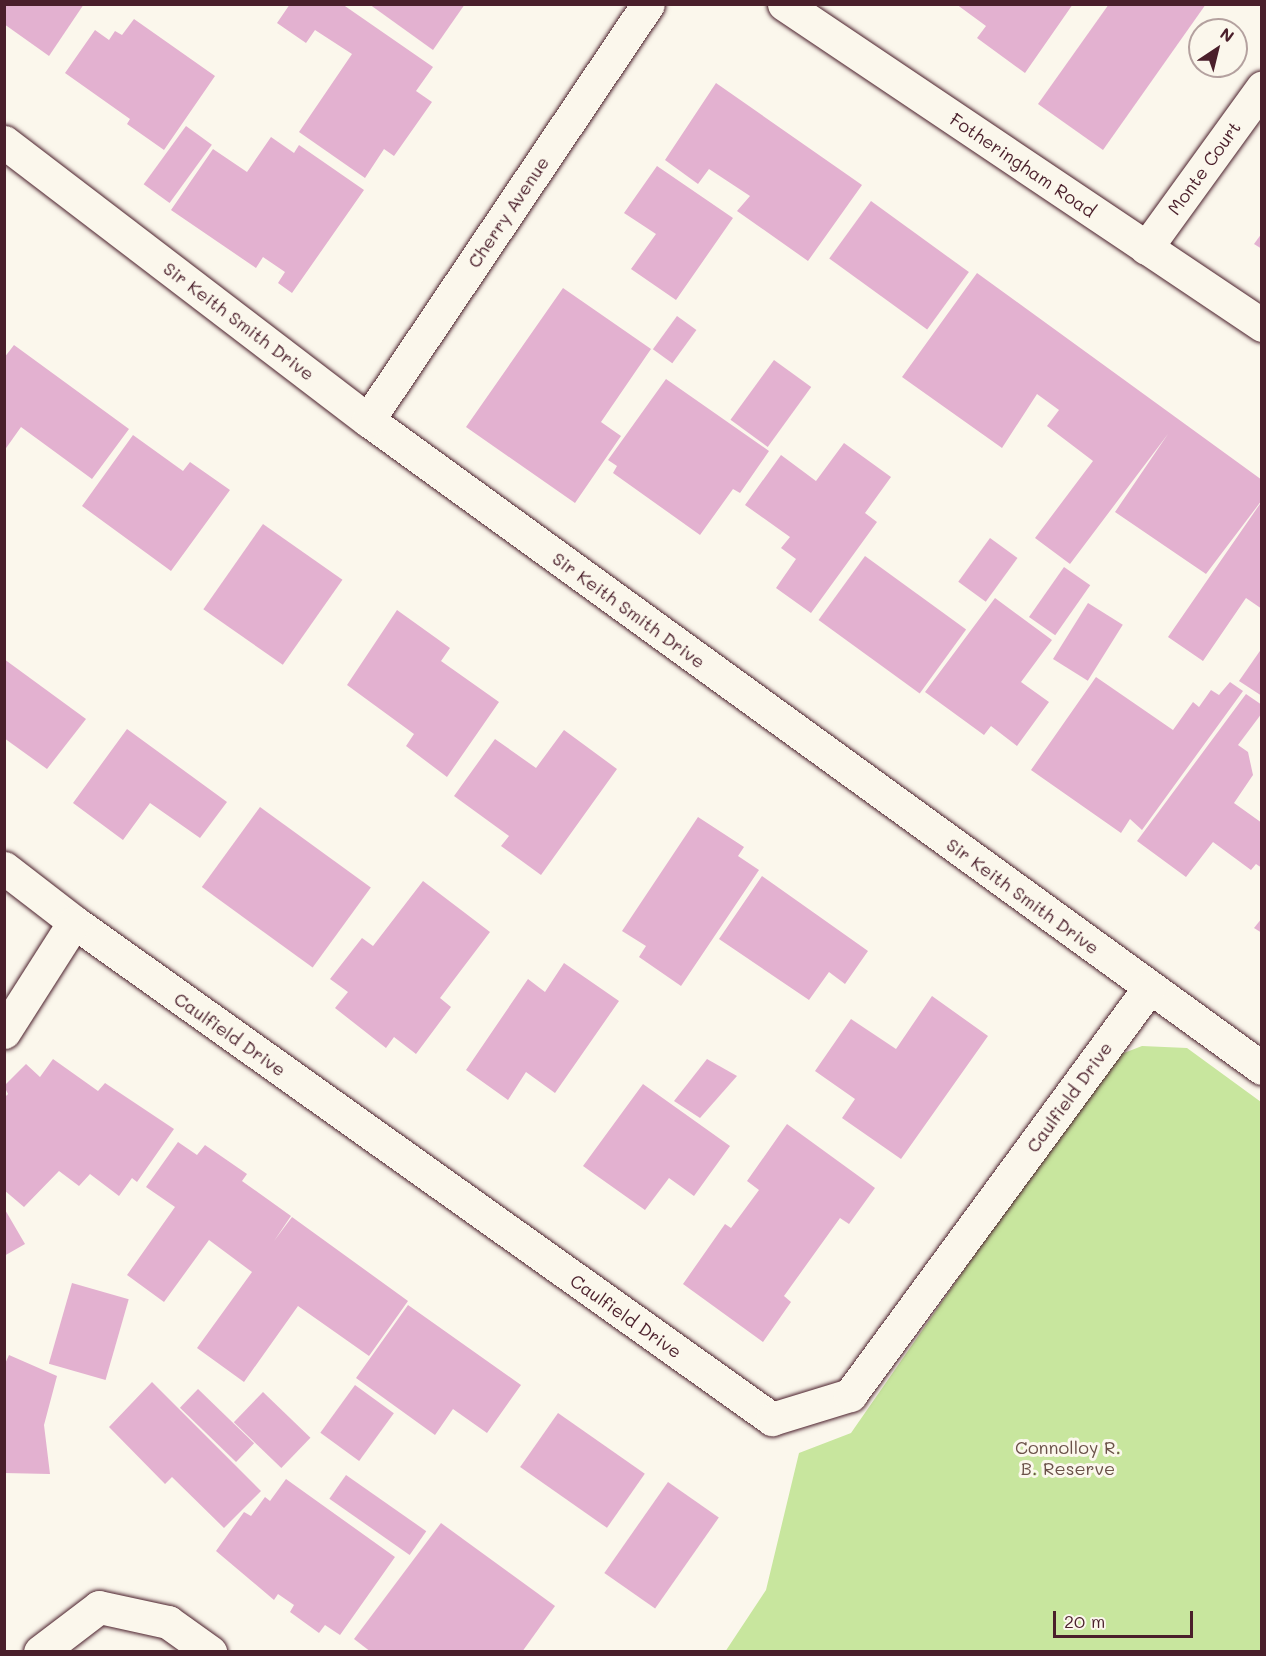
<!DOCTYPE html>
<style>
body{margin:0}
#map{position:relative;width:1266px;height:1656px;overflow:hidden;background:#fbf7ec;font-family:Mali,sans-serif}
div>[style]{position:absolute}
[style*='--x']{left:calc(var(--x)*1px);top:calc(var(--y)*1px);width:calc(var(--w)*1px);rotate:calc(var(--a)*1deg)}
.green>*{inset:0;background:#c8e69e}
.building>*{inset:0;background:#e3b1d0;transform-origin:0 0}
.roads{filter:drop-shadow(0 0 2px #4a1f2b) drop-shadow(0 0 2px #4a1f2b)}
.street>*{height:33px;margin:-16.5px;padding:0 16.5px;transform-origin:16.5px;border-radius:16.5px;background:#fbf7ec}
span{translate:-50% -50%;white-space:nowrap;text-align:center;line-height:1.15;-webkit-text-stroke:6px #fbf7ec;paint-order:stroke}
.street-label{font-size:18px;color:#4a1f2b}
.park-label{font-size:18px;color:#6a5148}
.frame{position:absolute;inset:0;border:6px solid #4a1f2b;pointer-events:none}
.north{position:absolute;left:1188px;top:18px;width:60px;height:60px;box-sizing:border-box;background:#fbf7ec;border:2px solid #b4a19f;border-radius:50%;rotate:35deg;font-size:16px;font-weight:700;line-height:24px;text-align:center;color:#4a1f2b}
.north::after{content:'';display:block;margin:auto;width:21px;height:27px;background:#4a1f2b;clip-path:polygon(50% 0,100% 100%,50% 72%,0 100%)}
.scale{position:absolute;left:1053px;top:1611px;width:140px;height:27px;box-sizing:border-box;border:3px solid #4a1f2b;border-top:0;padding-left:8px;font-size:18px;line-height:21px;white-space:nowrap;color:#4a1f2b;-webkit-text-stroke:4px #fbf7ec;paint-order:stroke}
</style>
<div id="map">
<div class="green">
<div style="clip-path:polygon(1142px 1046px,1187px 1048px,1261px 1102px,1261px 1651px,725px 1652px,766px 1590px,799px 1453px,851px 1433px,1111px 1058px)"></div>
</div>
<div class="building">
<div style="clip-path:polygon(4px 4px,84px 4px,49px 56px,4px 24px)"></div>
<div style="clip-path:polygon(290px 4px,342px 4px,433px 67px,416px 91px,432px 102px,394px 156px,384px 149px,365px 178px,299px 132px,352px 54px,315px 30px,306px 43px,277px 23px)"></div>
<div style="clip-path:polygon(369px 4px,465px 4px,433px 50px)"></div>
<div style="clip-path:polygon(956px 4px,1073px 4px,1025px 73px,977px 38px,986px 26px)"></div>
<div style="clip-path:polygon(1109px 4px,1206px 4px,1103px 150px,1038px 104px)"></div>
<div style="clip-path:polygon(134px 19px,215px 76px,164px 150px,127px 124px,130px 119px,65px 73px,95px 30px,109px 40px,115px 31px,122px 35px)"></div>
<div style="clip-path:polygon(716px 83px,862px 185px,808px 261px,737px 211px,750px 196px,709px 169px,698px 184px,665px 160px)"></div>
<div style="left:186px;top:126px;width:32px;height:72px;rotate:36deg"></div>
<div style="clip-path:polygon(271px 137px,294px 153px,299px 145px,364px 190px,292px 293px,278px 283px,285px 272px,263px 257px,256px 268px,171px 210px,213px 149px,247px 172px)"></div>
<div style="clip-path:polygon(657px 166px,733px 218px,676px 300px,631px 269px,656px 234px,624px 213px)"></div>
<div style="left:871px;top:201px;width:121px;height:71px;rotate:36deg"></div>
<div style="clip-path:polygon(1262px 233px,1262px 249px,1254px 244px)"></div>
<div style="clip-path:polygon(977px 273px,1262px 480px,1262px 500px,1206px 574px,1115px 512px,1168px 434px,1070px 564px,1035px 538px,1093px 461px,1047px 426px,1059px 410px,1037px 394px,1002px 448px,902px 377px)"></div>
<div style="clip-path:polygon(563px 288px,651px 349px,601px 422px,621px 436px,575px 503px,466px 427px)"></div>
<div style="left:677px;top:316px;width:24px;height:41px;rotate:36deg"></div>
<div style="clip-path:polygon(14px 345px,129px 429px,92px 479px,21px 427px,4px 451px,4px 358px)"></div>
<div style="left:774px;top:360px;width:46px;height:74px;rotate:36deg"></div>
<div style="clip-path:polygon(666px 379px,769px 451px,740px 493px,733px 489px,700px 535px,613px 473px,617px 466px,608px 460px)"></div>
<div style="clip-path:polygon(133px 435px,183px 471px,190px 462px,230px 490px,171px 571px,82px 506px)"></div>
<div style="clip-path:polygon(844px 443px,891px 477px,865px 513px,877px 522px,811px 613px,776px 588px,796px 559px,781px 548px,790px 537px,745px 505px,781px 455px,816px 481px)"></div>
<div style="clip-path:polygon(1262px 501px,1262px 609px,1246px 598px,1203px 661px,1168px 637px)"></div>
<div style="left:263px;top:524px;width:97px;height:104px;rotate:35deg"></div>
<div style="left:990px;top:538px;width:34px;height:54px;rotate:36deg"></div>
<div style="left:865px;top:556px;width:125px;height:79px;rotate:36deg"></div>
<div style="left:1064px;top:567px;width:32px;height:61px;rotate:35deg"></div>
<div style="clip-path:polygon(995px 598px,1052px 640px,1021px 682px,1049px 702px,1017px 746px,991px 726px,984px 735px,925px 692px)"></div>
<div style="left:1088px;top:603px;width:41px;height:66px;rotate:32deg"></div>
<div style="clip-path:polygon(397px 610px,450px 648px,441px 661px,499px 702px,447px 777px,406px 746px,414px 734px,347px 685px)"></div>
<div style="clip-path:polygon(1262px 648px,1262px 696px,1239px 681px)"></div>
<div style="clip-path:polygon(4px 659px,86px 719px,47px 769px,4px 738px)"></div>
<div style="clip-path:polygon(1096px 677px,1173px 730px,1193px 702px,1199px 707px,1211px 690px,1219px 695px,1230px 682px,1243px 691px,1142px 830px,1130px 819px,1121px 833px,1031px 770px)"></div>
<div style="clip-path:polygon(1246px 694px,1262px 705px,1262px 713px,1238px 745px,1248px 752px,1253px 775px,1234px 803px,1262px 823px,1262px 868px,1256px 864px,1251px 870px,1213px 842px,1186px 877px,1137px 841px)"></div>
<div style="clip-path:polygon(127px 729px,227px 802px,200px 838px,150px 803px,123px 840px,73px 803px)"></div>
<div style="clip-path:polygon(564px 730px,617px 769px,541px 875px,501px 846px,509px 836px,454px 796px,495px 739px,536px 768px)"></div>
<div style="left:260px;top:807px;width:137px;height:99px;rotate:36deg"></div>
<div style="clip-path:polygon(698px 817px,744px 847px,738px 856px,759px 870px,681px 986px,639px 957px,646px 946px,622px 931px)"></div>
<div style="clip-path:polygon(762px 876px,868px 951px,845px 984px,829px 972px,809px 1000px,719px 939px)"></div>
<div style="clip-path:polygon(423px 881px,490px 932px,440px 998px,451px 1007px,416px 1054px,394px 1037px,386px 1048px,335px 1008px,348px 992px,330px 979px,362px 938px,373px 946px)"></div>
<div style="clip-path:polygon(1262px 918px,1262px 933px,1254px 928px)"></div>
<div style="clip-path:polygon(564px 963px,619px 1001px,555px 1093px,526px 1072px,508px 1100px,466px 1070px,528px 979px,545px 992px)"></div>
<div style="clip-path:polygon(932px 996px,988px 1036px,901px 1159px,842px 1118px,855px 1099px,815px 1071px,851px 1019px,896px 1049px)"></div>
<div style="clip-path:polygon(53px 1059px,98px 1091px,105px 1083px,174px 1129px,137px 1182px,132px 1178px,119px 1196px,90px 1174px,79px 1186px,59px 1171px,24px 1207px,4px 1190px,4px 1098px,8px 1094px,4px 1086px,26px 1064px,40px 1077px)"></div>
<div style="clip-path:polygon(707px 1059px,737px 1076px,700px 1118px,674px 1101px)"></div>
<div style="clip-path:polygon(643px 1084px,730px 1146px,694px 1196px,669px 1178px,645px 1210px,583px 1166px)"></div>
<div style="clip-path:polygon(787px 1124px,875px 1188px,849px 1224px,840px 1218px,784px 1296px,791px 1302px,763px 1342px,683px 1284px,725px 1224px,731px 1228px,759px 1190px,747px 1181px)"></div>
<div style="clip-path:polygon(178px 1142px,197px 1155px,205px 1145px,247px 1174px,242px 1181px,291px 1216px,274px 1241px,292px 1217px,408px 1301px,369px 1356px,298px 1306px,244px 1382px,197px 1348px,252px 1272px,209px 1240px,164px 1302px,127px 1275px,175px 1207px,146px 1187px)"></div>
<div style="clip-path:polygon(4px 1208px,25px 1244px,4px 1256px)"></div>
<div style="left:72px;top:1283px;width:59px;height:84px;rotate:16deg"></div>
<div style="clip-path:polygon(408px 1305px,521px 1385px,487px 1433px,453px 1409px,435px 1435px,356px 1378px)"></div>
<div style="clip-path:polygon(9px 1355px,57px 1376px,44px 1425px,50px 1474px,4px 1473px,4px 1366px)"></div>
<div style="clip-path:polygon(152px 1382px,261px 1491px,224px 1528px,172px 1477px,165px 1484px,109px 1427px)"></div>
<div style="left:355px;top:1385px;width:48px;height:59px;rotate:36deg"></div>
<div style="left:198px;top:1389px;width:78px;height:26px;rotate:44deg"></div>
<div style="left:263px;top:1392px;width:66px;height:42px;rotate:44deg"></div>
<div style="left:558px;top:1413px;width:106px;height:66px;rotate:35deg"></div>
<div style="left:346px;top:1475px;width:98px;height:29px;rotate:35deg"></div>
<div style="clip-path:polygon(286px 1479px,395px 1557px,340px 1635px,325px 1625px,319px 1633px,290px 1612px,294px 1605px,278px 1594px,274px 1600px,216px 1551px,244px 1512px,251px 1516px,265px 1497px,270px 1501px)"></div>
<div style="left:668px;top:1482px;width:62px;height:111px;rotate:35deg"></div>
<div style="clip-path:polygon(441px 1523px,555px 1606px,522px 1652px,371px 1652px,354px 1639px)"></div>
</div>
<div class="roads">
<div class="street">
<div style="--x:784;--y:4;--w:576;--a:33.88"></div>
<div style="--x:4;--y:142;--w:458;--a:37.4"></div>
<div style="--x:368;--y:420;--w:1104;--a:35.94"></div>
<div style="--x:1146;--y:248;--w:198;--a:-54.1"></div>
<div style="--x:368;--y:420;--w:501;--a:-56.06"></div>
<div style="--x:4;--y:868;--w:88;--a:37.6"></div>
<div style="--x:74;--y:922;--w:857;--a:35.45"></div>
<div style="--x:772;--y:1419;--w:82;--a:-17.1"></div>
<div style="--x:850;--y:1395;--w:505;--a:-53.7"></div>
<div style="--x:4;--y:1032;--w:130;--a:-57.5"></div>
<div style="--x:40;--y:1652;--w:74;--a:-37.3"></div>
<div style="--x:99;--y:1607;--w:71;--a:12.3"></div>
<div style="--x:168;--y:1622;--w:52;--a:35.5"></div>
</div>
</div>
<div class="street-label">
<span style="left:1023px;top:165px;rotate:34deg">Fotheringham Road</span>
<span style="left:1204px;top:168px;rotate:-54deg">Monte Court</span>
<span style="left:508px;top:212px;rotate:-56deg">Cherry Avenue</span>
<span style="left:239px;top:321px;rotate:37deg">Sir Keith Smith Drive</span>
<span style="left:629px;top:610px;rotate:36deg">Sir Keith Smith Drive</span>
<span style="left:1023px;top:896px;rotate:36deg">Sir Keith Smith Drive</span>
<span style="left:230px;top:1034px;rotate:35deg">Caulfield Drive</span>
<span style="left:1069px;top:1097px;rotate:-54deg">Caulfield Drive</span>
<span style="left:626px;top:1316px;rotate:35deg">Caulfield Drive</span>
</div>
<div class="park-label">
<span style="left:1068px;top:1458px">Connolloy R.<br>B. Reserve</span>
</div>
<div class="frame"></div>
<div class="north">N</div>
<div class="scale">20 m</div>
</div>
